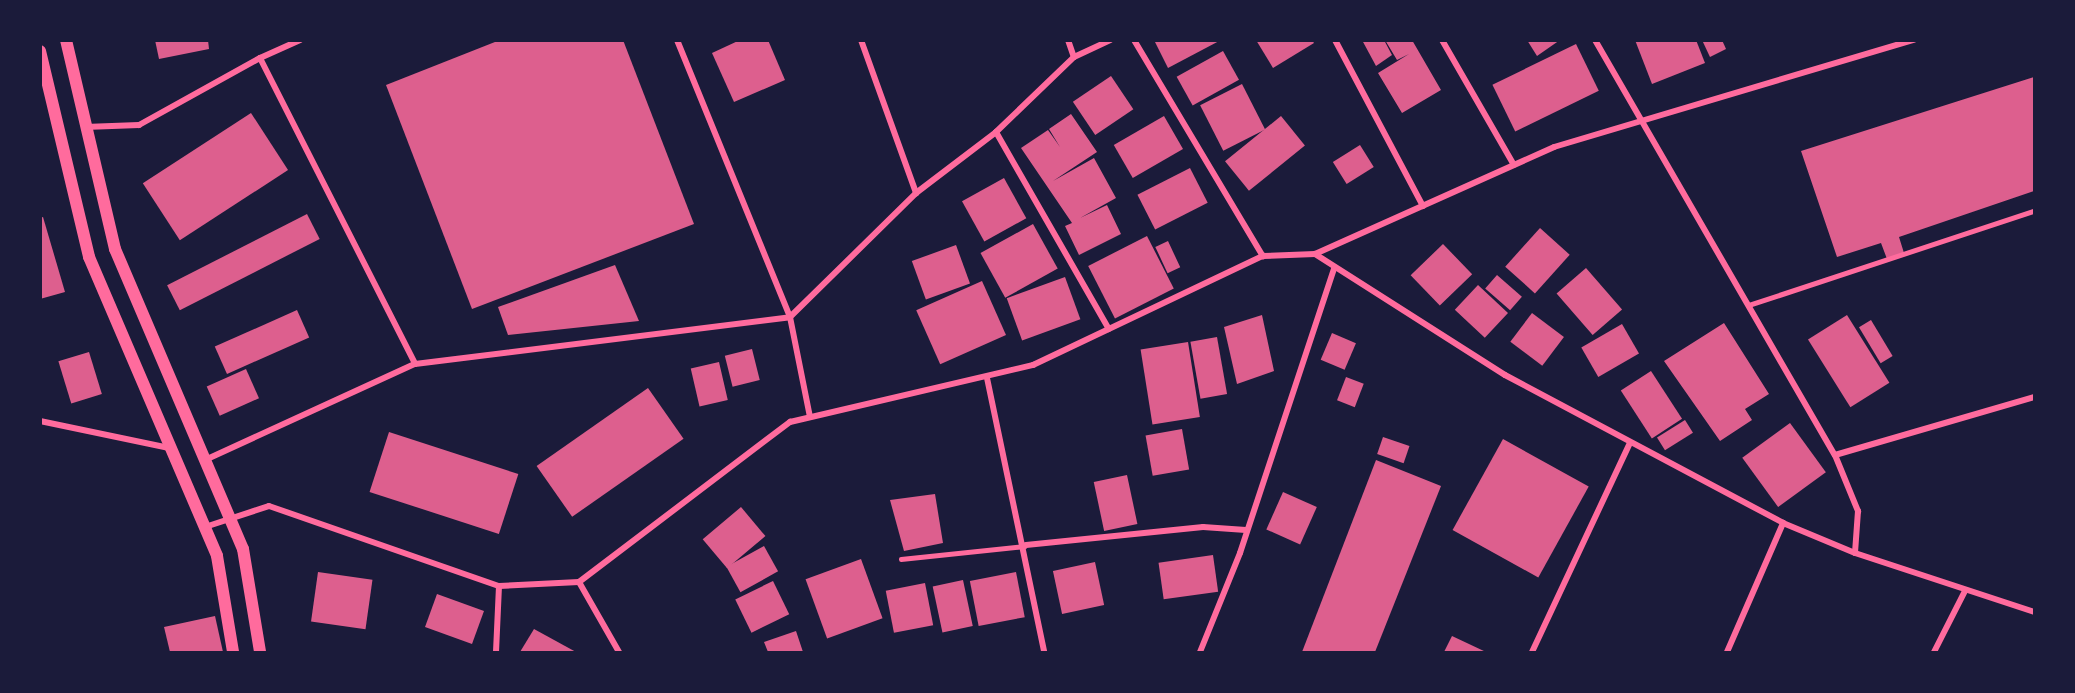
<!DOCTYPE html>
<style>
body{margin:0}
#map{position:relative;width:2075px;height:693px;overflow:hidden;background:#1b1b3a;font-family:Barlow,sans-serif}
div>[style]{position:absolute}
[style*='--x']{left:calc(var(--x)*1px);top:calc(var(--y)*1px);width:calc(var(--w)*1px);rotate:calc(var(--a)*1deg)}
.building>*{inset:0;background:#dd5f8e;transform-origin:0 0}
.service>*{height:4.5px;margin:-2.25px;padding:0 2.25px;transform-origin:2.25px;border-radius:2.25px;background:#ff6b9d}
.minor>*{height:6px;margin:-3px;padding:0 3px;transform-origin:3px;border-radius:3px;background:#ff6b9d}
.secondary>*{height:12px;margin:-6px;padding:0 6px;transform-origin:6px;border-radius:6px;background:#ff6b9d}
span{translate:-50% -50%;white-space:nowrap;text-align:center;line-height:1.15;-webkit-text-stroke:6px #1b1b3a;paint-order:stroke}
.frame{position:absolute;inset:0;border:42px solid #1b1b3a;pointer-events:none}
</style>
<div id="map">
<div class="building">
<div style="clip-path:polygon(155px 40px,208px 40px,209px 49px,159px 59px)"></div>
<div style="clip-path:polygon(500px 40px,623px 40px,694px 224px,472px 309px,386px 85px)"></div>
<div style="clip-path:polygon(740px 40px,768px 40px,785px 80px,734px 102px,712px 53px)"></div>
<div style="clip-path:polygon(1154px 40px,1221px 40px,1168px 68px)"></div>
<div style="clip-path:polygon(1256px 40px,1312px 40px,1314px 43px,1273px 68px)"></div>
<div style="clip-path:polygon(1362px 40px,1384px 40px,1392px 55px,1376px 66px)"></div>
<div style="clip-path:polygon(1385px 40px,1412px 40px,1441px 90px,1402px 113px,1378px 73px,1409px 54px,1397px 60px)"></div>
<div style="clip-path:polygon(1527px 40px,1560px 40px,1537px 56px)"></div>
<div style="clip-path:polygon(1635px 40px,1696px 40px,1705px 63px,1652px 84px)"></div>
<div style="clip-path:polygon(1702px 40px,1722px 40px,1726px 49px,1710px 57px)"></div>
<div style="left:1576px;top:44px;width:52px;height:93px;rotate:64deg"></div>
<div style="left:1223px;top:51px;width:33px;height:53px;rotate:61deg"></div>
<div style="left:1111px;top:76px;width:40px;height:46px;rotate:56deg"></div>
<div style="clip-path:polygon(2034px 77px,2034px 191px,1899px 237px,1904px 253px,1887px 259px,1881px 243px,1837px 257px,1801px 151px)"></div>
<div style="left:1242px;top:84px;width:51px;height:47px;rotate:63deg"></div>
<div style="left:251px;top:113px;width:68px;height:129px;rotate:57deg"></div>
<div style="clip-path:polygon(1071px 114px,1097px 152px,1053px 181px,1094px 158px,1116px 198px,1080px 218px,1107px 205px,1121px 234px,1079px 255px,1065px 226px,1072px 223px,1021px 148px,1048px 130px,1060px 147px,1049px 129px)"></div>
<div style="left:1164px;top:116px;width:38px;height:58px;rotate:60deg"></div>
<div style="left:1281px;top:116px;width:38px;height:72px;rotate:51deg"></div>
<div style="left:1360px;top:145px;width:26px;height:32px;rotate:58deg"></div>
<div style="left:1190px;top:168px;width:39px;height:59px;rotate:63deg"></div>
<div style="left:1004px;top:178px;width:46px;height:48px;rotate:61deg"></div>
<div style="left:307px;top:214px;width:28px;height:157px;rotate:63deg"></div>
<div style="clip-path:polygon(43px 217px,65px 292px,40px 299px,40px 218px)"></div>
<div style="left:1033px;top:224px;width:51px;height:60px;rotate:61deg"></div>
<div style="left:1540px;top:228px;width:40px;height:52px;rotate:42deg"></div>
<div style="left:1147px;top:236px;width:59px;height:66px;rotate:63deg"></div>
<div style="left:1168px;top:241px;width:29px;height:14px;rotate:65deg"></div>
<div style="left:1443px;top:244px;width:42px;height:45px;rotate:46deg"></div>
<div style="left:956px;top:245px;width:41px;height:47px;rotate:70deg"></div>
<div style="clip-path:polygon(615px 265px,639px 321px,508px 335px,498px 307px)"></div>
<div style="left:1586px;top:268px;width:55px;height:39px;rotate:49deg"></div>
<div style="left:1497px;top:275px;width:33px;height:18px;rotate:41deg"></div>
<div style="left:1065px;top:277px;width:45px;height:62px;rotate:70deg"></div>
<div style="left:982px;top:281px;width:59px;height:72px;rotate:66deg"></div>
<div style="left:1478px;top:285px;width:41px;height:34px;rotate:43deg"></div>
<div style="left:297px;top:310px;width:30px;height:90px;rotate:66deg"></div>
<div style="left:1532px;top:313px;width:40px;height:36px;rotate:37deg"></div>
<div style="clip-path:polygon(1262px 315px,1274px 371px,1237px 384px,1224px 327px)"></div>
<div style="left:1847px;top:315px;width:80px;height:46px;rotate:58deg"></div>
<div style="left:1871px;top:320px;width:42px;height:14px;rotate:59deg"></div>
<div style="clip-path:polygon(1724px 323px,1769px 394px,1745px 409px,1752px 420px,1720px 441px,1664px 361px)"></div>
<div style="left:1622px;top:324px;width:34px;height:47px;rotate:60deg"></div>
<div style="left:1332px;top:333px;width:26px;height:29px;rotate:23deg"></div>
<div style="left:1217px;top:337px;width:58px;height:27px;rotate:80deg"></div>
<div style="left:1188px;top:342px;width:76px;height:48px;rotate:81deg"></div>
<div style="left:752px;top:349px;width:32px;height:28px;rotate:76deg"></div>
<div style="left:89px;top:352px;width:44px;height:32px;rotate:73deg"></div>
<div style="left:719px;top:362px;width:39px;height:29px;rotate:77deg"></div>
<div style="left:246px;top:369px;width:32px;height:43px;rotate:66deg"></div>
<div style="left:1651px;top:371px;width:57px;height:36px;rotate:57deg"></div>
<div style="left:1346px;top:377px;width:19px;height:25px;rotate:21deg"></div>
<div style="left:648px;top:388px;width:62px;height:136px;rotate:55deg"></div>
<div style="left:1685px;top:420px;width:15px;height:33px;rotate:58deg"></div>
<div style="left:1790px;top:423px;width:61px;height:59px;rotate:54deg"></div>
<div style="left:1182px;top:429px;width:41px;height:37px;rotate:80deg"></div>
<div style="left:389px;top:432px;width:136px;height:63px;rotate:18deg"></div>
<div style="left:1383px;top:437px;width:28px;height:18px;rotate:19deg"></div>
<div style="left:1503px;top:439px;width:98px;height:104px;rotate:29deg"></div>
<div style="clip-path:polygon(1376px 460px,1441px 486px,1375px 652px,1302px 652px)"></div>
<div style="left:1127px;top:475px;width:50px;height:34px;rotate:78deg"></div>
<div style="left:1283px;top:492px;width:37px;height:41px;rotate:24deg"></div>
<div style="clip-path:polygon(935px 494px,943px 543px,904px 551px,890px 500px)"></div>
<div style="left:741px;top:507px;width:38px;height:50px;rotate:50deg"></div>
<div style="left:764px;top:546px;width:29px;height:43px;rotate:61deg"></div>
<div style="left:1213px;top:555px;width:37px;height:55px;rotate:82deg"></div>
<div style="left:861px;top:559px;width:63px;height:59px;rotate:70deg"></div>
<div style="left:1095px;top:562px;width:44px;height:43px;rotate:78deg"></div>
<div style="left:318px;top:572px;width:55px;height:50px;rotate:8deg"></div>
<div style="left:1016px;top:572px;width:46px;height:47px;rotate:79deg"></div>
<div style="left:963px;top:580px;width:47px;height:31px;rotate:78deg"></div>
<div style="left:773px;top:581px;width:37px;height:42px;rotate:64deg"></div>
<div style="left:925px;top:583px;width:43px;height:40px;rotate:79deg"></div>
<div style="left:437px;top:594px;width:50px;height:35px;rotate:20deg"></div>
<div style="clip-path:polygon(215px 616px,223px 652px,170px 652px,164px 627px)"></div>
<div style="clip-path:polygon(534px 629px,576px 652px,520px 652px)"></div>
<div style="clip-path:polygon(796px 631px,803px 652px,768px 652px,764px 642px)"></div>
<div style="clip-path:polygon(1452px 636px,1486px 652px,1444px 652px)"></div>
</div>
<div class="service">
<div style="--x:1749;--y:305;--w:300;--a:-18.3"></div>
<div style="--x:901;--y:559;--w:124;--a:-6"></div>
</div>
<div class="minor">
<div style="--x:677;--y:40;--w:299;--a:67.8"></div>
<div style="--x:790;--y:317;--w:102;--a:78.7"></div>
<div style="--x:861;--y:40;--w:163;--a:70.2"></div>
<div style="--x:1068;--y:40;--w:18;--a:71"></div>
<div style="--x:1134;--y:40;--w:252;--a:59.2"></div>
<div style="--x:1335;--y:40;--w:188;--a:62.1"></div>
<div style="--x:1442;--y:40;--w:144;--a:60.1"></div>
<div style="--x:1595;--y:40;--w:479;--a:60"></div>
<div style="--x:1835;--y:455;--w:61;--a:67.7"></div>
<div style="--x:1858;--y:511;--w:42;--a:94.1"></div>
<div style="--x:260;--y:58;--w:44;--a:-24.2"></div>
<div style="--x:85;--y:127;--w:54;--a:-2.1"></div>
<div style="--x:139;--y:125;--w:138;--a:-29"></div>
<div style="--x:260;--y:58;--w:343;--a:63.1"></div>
<div style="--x:996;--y:132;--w:227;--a:60.2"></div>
<div style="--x:1315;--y:254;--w:225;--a:32.5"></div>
<div style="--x:1505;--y:375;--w:315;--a:28"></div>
<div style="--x:1783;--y:523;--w:78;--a:22.6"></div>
<div style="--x:1855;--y:553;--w:188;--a:18.2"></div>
<div style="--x:987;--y:378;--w:280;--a:78.2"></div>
<div style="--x:40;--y:421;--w:132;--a:11.8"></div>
<div style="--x:1835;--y:455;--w:207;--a:-16.2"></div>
<div style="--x:205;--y:460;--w:231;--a:-24.6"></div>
<div style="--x:415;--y:364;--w:378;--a:-7.1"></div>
<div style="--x:790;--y:317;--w:177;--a:-44.5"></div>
<div style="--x:916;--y:193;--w:101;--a:-37.3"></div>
<div style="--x:996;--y:132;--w:108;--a:-43.9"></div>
<div style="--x:1074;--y:57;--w:40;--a:-25"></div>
<div style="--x:205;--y:527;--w:67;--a:-18.2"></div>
<div style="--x:269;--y:506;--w:244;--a:19.2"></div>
<div style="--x:499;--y:586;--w:80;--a:-2.9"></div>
<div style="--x:579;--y:582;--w:265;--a:-37.2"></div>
<div style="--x:790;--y:422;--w:250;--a:-13.2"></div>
<div style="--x:1033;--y:365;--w:255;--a:-25.4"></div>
<div style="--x:1263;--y:256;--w:52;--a:-2.2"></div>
<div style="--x:1315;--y:254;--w:262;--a:-24.1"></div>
<div style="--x:1554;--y:147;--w:376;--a:-16.6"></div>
<div style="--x:1026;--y:545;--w:178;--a:-5.8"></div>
<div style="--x:1203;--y:527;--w:43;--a:4"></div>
<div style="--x:579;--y:582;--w:81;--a:60.3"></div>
<div style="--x:496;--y:652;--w:66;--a:-87.4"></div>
<div style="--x:1200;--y:652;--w:107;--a:-68"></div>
<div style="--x:1240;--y:553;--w:300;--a:-71.7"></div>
<div style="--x:1532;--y:652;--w:229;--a:-64.9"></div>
<div style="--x:1727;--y:652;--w:141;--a:-66.5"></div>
<div style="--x:1934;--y:652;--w:68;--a:-63.1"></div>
</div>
<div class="secondary">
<div style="--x:66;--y:40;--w:215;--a:76.8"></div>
<div style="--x:115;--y:249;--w:326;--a:66.9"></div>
<div style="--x:243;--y:549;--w:104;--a:80.6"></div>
<div style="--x:40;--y:51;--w:212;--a:76.6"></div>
<div style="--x:89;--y:257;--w:325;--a:66.8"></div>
<div style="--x:217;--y:556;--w:97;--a:80.5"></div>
</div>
<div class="frame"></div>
</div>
